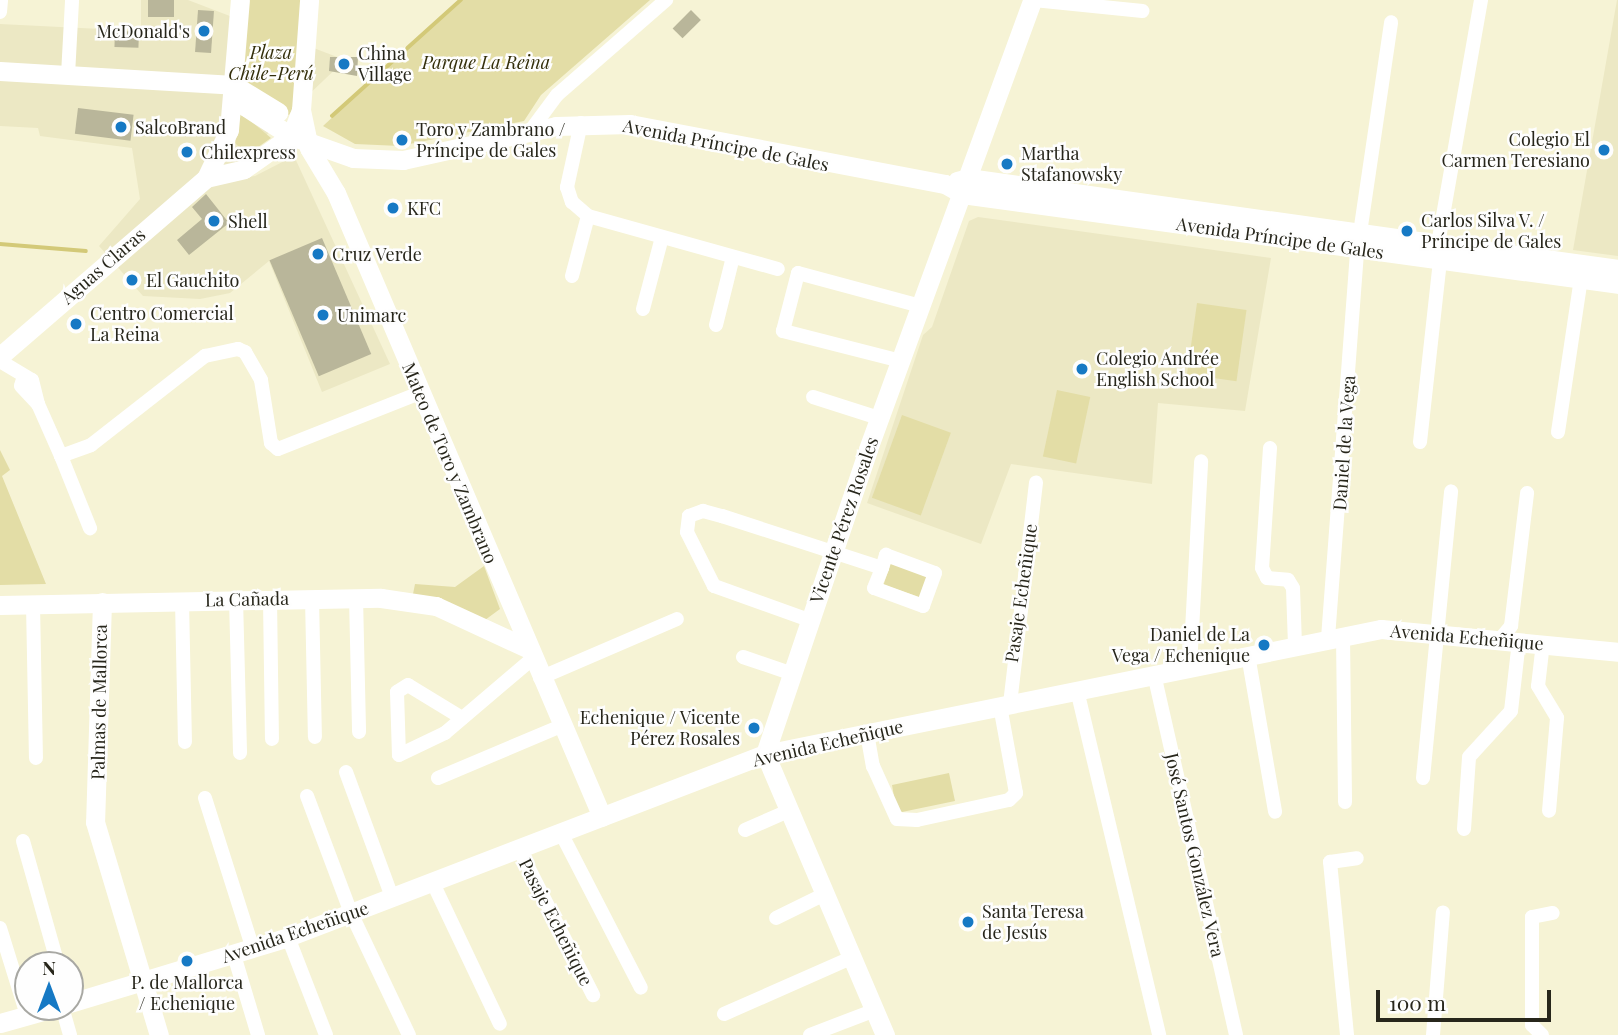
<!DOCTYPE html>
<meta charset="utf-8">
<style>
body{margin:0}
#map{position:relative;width:1618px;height:1035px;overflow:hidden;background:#f6f3d5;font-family:"Playfair Display",serif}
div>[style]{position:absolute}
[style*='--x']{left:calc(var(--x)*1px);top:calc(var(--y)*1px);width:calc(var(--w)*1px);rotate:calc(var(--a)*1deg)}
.built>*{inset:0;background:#ece8c4}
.green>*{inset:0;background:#e3dda6;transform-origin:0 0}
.stream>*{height:3.5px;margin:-1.75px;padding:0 1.75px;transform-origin:1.75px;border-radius:1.75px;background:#d3c978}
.building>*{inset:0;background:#b9b69a;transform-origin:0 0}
.street>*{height:14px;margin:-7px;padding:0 7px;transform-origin:7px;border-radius:7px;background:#fff}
.secondary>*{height:19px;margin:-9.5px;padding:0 9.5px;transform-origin:9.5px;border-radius:9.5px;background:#fff}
.dots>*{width:19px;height:19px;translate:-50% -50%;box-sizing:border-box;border:4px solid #fefefe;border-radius:50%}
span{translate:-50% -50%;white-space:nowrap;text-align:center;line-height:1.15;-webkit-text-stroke:5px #fefefe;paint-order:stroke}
.poi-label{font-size:18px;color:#27261b}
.right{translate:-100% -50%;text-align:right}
.left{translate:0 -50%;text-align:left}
.park-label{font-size:18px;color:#342f0b;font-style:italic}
.street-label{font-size:18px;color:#27261b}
.north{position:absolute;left:14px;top:951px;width:70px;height:70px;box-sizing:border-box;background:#fefefe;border:2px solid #a8a8a3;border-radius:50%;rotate:0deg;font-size:19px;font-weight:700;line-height:28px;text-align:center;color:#27261b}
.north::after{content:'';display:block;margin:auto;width:24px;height:32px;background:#1679c4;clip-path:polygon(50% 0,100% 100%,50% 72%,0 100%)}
.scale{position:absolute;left:1376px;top:990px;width:175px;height:32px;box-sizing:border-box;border:4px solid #27261b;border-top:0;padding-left:9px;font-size:21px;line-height:24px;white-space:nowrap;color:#27261b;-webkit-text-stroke:5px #fefefe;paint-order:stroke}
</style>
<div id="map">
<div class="built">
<div style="clip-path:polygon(141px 0,188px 0,345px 60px,218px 181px,255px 176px,294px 156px,390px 364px,322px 392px,269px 261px,230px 293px,200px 299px,143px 296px,99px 246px,140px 199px,132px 148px,40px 136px,38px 128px,0 126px,0 24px,141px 31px)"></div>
<div style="clip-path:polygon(1617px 0,1618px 0,1618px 256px,1573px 250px)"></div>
<div style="clip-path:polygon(978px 217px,1271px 258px,1245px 411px,1158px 403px,1152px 484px,1011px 464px,981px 544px,867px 503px,923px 335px,932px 327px,969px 221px)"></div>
</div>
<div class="green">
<div style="clip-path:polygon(247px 0,304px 0,296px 104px,289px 115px,242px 83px)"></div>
<div style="clip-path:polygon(459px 0,650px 0,541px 95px,524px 121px,400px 146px,355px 144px,323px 126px)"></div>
<div style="clip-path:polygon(241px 113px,271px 138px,247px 155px,235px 143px)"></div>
<div style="left:1197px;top:303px;width:50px;height:72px;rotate:8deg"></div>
<div style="left:1057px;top:390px;width:34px;height:68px;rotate:12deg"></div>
<div style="left:902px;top:415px;width:52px;height:88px;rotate:20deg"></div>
<div style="clip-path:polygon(0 450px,10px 470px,2px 476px,46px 584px,0 585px)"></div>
<div style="left:891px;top:563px;width:40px;height:23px;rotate:19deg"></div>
<div style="clip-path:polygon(484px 566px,500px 609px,485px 620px,413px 594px,415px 584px,455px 587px)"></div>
<div style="clip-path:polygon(949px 773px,955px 801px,902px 812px,896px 808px,892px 785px)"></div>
</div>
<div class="stream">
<div style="--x:332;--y:116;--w:173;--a:-42"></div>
<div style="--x:0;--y:244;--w:86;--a:4.7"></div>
</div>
<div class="building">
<div style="left:148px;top:0;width:26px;height:17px"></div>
<div style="left:198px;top:10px;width:16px;height:42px;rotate:4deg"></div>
<div style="left:691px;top:10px;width:14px;height:26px;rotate:45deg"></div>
<div style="left:115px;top:31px;width:24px;height:16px;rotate:2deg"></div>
<div style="clip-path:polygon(330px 57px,358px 57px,357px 76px,329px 71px)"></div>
<div style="left:78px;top:108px;width:56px;height:26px;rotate:7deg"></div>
<div style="clip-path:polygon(206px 194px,229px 223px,189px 255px,177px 240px,202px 219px,192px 207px)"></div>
<div style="left:322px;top:238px;width:126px;height:57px;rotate:67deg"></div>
</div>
<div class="street">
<div style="--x:1034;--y:0;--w:109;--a:5.8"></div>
<div style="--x:0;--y:12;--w:12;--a:-85"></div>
<div style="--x:68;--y:75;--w:75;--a:-86.9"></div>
<div style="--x:581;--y:123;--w:66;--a:102.3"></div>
<div style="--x:567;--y:187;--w:16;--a:72"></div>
<div style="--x:572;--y:202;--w:21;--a:41"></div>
<div style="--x:588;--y:216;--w:197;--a:15.6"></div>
<div style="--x:531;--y:130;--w:44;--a:-53.4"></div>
<div style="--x:557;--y:95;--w:145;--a:-41.1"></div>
<div style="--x:1360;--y:233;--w:213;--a:-81.6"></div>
<div style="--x:1438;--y:244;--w:248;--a:-80"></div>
<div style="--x:572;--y:276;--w:62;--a:-75.1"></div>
<div style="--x:643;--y:309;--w:74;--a:-75.2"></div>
<div style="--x:716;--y:325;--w:70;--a:-76"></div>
<div style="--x:0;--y:361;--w:37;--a:31"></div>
<div style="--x:32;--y:380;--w:25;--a:76"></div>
<div style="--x:901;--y:361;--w:122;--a:-165.7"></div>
<div style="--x:783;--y:331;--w:60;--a:-75.5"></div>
<div style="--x:798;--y:273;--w:126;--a:15.1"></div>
<div style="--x:24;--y:376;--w:10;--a:107"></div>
<div style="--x:21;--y:386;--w:25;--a:47"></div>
<div style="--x:38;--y:404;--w:57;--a:66.1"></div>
<div style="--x:61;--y:456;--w:32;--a:-20"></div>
<div style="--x:91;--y:445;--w:145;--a:-38"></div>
<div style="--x:205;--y:356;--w:34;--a:-12"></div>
<div style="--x:238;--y:349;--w:8;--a:23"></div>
<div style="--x:245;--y:352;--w:32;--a:60"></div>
<div style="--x:261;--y:380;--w:64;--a:81"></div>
<div style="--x:271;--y:443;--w:9;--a:41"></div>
<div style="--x:278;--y:449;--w:155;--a:-21.6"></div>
<div style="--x:813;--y:397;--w:69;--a:17.7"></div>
<div style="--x:1558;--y:432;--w:155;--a:-81.5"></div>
<div style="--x:1420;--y:442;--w:183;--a:-83.7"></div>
<div style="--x:1270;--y:448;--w:120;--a:93.8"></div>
<div style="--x:1262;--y:568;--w:11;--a:63"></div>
<div style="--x:1267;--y:578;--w:21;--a:5"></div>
<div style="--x:1288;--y:580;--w:9;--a:58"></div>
<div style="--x:1293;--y:588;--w:57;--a:88"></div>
<div style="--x:61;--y:456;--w:78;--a:68.1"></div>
<div style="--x:356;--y:597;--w:135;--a:88.7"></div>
<div style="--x:312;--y:598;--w:139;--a:88.8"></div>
<div style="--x:236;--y:599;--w:154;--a:88.5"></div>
<div style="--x:270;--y:599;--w:140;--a:89.2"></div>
<div style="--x:182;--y:601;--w:141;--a:88.8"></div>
<div style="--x:33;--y:604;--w:154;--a:88.9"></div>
<div style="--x:809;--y:620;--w:101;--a:-160.3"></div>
<div style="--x:714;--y:586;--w:60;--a:-116.6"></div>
<div style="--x:687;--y:532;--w:16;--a:-83"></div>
<div style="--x:689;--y:516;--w:15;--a:-20"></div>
<div style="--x:703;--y:511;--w:20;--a:15"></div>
<div style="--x:722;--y:516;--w:168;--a:18"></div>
<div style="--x:882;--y:568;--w:14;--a:-73"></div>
<div style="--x:886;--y:555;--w:52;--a:20.2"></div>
<div style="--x:935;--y:573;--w:35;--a:110"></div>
<div style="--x:923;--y:606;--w:52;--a:-159.8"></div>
<div style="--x:874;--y:588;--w:22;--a:-68"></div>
<div style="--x:1343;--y:636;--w:166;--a:89.3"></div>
<div style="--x:1328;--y:638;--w:391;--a:-85.7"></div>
<div style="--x:1501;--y:638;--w:16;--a:-50"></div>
<div style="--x:1511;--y:626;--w:134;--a:-83.1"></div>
<div style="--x:1543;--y:643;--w:43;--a:96.6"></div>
<div style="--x:1538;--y:686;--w:37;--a:59"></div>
<div style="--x:1557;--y:718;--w:93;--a:94.9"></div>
<div style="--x:1248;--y:655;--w:159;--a:80.2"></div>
<div style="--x:743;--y:657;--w:50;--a:18.8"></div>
<div style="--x:1190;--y:667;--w:206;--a:-86.9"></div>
<div style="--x:1154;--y:674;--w:370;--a:77.2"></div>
<div style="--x:540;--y:678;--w:149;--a:-23.3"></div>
<div style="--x:1077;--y:690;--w:355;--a:76.6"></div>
<div style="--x:1010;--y:704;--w:223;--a:-83.3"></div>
<div style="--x:462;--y:718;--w:63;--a:-148.6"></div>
<div style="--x:408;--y:685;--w:13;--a:148"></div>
<div style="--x:397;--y:692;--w:63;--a:88.2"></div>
<div style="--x:399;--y:755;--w:51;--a:-25.6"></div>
<div style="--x:445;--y:733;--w:114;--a:-40.4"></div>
<div style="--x:867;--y:733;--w:34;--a:80"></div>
<div style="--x:873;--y:766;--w:58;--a:65.6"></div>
<div style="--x:897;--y:819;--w:20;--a:3"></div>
<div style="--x:917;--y:820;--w:94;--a:-12.3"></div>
<div style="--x:1009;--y:800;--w:10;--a:-45"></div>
<div style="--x:1016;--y:793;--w:88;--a:-100.4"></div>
<div style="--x:346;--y:772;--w:133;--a:69.8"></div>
<div style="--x:438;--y:778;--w:134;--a:-22.9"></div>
<div style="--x:1423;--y:778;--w:288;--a:-84.4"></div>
<div style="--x:307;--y:796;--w:125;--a:69.4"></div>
<div style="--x:351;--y:913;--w:135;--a:64.6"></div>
<div style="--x:205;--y:798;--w:158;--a:72.4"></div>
<div style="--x:1464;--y:829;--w:72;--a:-86"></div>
<div style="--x:1469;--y:757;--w:62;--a:-47.6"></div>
<div style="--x:1511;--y:711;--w:70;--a:-83.5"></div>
<div style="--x:745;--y:830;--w:47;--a:-23.8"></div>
<div style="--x:561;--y:833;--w:174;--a:62.7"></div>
<div style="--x:23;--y:841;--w:129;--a:74.2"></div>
<div style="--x:519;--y:849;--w:164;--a:63.1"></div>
<div style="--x:432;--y:881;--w:158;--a:64.6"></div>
<div style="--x:776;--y:918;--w:55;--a:-26.1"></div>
<div style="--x:0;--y:928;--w:91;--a:72.8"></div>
<div style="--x:288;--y:937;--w:105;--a:68.8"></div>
<div style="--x:234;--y:955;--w:84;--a:73.3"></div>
<div style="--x:62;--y:1007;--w:29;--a:74"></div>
<div style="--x:724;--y:1014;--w:139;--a:-23.8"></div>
<div style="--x:810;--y:1035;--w:70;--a:-21"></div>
<div style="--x:1347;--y:1035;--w:174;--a:-95.6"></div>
<div style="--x:1330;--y:862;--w:27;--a:-8"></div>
<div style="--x:1433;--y:1035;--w:123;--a:-85.4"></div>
<div style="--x:1542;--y:1035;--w:14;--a:-135"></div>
<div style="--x:1532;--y:1025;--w:108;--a:-90"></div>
<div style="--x:1532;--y:917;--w:21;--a:-11"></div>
</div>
<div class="secondary">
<div style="--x:0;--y:71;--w:234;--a:3.4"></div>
<div style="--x:234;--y:85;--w:52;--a:31.5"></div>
<div style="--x:234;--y:85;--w:25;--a:61"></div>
<div style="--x:246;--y:107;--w:54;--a:32.8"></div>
<div style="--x:291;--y:136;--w:66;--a:19.5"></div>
<div style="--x:353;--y:158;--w:50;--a:2.3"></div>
<div style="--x:403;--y:160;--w:157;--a:-12.5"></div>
<div style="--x:556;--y:126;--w:74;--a:-1.5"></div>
<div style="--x:630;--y:124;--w:321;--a:10.8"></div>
<div style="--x:945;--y:184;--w:20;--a:30"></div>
<div style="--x:962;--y:194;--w:662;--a:7.81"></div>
<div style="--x:301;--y:110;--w:39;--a:78"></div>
<div style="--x:309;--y:148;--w:52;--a:59"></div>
<div style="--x:336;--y:193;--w:678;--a:66.91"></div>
<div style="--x:206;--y:178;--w:39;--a:-13"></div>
<div style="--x:244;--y:169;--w:57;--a:-35.1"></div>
<div style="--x:291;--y:136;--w:28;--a:-69"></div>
<div style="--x:301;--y:110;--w:110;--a:-85.8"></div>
<div style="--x:957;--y:181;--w:11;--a:-15"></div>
<div style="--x:968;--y:178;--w:656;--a:7.97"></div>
<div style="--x:0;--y:356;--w:272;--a:-40.8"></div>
<div style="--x:206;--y:178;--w:53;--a:-64.4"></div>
<div style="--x:229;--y:130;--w:130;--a:-85.2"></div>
<div style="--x:102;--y:602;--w:220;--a:91.8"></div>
<div style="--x:95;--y:822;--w:222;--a:73.3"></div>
<div style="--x:0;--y:605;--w:381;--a:-1.1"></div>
<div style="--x:381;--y:598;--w:56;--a:8.3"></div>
<div style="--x:436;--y:606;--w:100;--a:24.8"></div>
<div style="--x:70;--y:1003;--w:228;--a:-16.8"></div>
<div style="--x:288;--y:937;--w:511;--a:-20.99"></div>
<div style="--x:765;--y:754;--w:629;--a:-11.47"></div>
<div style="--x:1381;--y:629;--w:238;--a:5.5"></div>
<div style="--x:0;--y:1023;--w:59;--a:-15.7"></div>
<div style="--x:885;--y:1035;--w:306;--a:-113.1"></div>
<div style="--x:765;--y:754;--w:322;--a:-71.3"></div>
<div style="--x:868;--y:449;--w:478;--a:-69.9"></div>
</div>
<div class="dots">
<div style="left:204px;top:31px;background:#1679c4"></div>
<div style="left:344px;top:64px;background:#1679c4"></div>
<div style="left:121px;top:127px;background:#1679c4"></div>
<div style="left:402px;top:140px;background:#1679c4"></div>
<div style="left:1604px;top:150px;background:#1679c4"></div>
<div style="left:187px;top:152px;background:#1679c4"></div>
<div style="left:1007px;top:164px;background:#1679c4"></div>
<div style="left:393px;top:208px;background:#1679c4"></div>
<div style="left:214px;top:221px;background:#1679c4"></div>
<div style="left:1407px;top:231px;background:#1679c4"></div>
<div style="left:318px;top:254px;background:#1679c4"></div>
<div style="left:132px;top:280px;background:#1679c4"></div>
<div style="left:323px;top:315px;background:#1679c4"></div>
<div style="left:76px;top:324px;background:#1679c4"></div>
<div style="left:1082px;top:369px;background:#1679c4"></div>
<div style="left:1264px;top:645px;background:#1679c4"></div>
<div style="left:754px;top:728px;background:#1679c4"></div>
<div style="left:968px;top:922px;background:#1679c4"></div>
<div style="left:187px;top:961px;background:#1679c4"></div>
</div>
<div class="poi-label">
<span class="right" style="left:190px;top:31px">McDonald's</span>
<span class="left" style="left:358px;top:64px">China<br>Village</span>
<span class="left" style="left:135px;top:127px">SalcoBrand</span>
<span class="left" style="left:416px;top:140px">Toro y Zambrano /<br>Príncipe de Gales</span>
<span class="right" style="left:1590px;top:150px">Colegio El<br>Carmen Teresiano</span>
<span class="left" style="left:201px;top:152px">Chilexpress</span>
<span class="left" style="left:1021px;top:164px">Martha<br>Stafanowsky</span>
<span class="left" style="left:407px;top:208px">KFC</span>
<span class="left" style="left:228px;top:221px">Shell</span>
<span class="left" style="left:1421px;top:231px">Carlos Silva V. /<br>Príncipe de Gales</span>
<span class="left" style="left:332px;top:254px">Cruz Verde</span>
<span class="left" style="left:146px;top:280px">El Gauchito</span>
<span class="left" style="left:90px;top:324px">Centro Comercial<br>La Reina</span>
<span class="left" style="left:337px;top:315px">Unimarc</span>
<span class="left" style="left:1096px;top:369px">Colegio Andrée<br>English School</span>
<span class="right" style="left:1250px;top:645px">Daniel de La<br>Vega / Echenique</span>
<span class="right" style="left:740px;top:728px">Echenique / Vicente<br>Pérez Rosales</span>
<span class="left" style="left:982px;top:922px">Santa Teresa<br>de Jesús</span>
<span style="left:187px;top:993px">P. de Mallorca<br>/ Echenique</span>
</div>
<div class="park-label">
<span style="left:271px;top:63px">Plaza<br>Chile-Perú</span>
<span style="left:486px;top:62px">Parque La Reina</span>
</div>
<div class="street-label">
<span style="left:726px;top:145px;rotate:11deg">Avenida Príncipe de Gales</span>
<span style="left:1280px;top:238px;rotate:8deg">Avenida Príncipe de Gales</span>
<span style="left:103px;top:266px;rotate:-41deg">Aguas Claras</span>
<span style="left:1344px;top:443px;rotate:-86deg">Daniel de la Vega</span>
<span style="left:450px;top:463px;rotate:67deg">Mateo de Toro y Zambrano</span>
<span style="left:844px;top:520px;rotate:-71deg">Vicente Pérez Rosales</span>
<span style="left:1021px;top:593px;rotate:-82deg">Pasaje Echeñique</span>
<span style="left:247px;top:599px;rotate:-1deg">La Cañada</span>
<span style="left:1467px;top:637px;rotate:5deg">Avenida Echeñique</span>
<span style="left:99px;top:702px;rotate:-89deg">Palmas de Mallorca</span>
<span style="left:828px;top:743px;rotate:-13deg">Avenida Echeñique</span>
<span style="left:1195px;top:855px;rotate:77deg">José Santos González Vera</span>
<span style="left:556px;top:922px;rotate:63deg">Pasaje Echeñique</span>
<span style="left:295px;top:932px;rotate:-19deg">Avenida Echeñique</span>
</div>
<div class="north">N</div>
<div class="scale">100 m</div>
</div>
